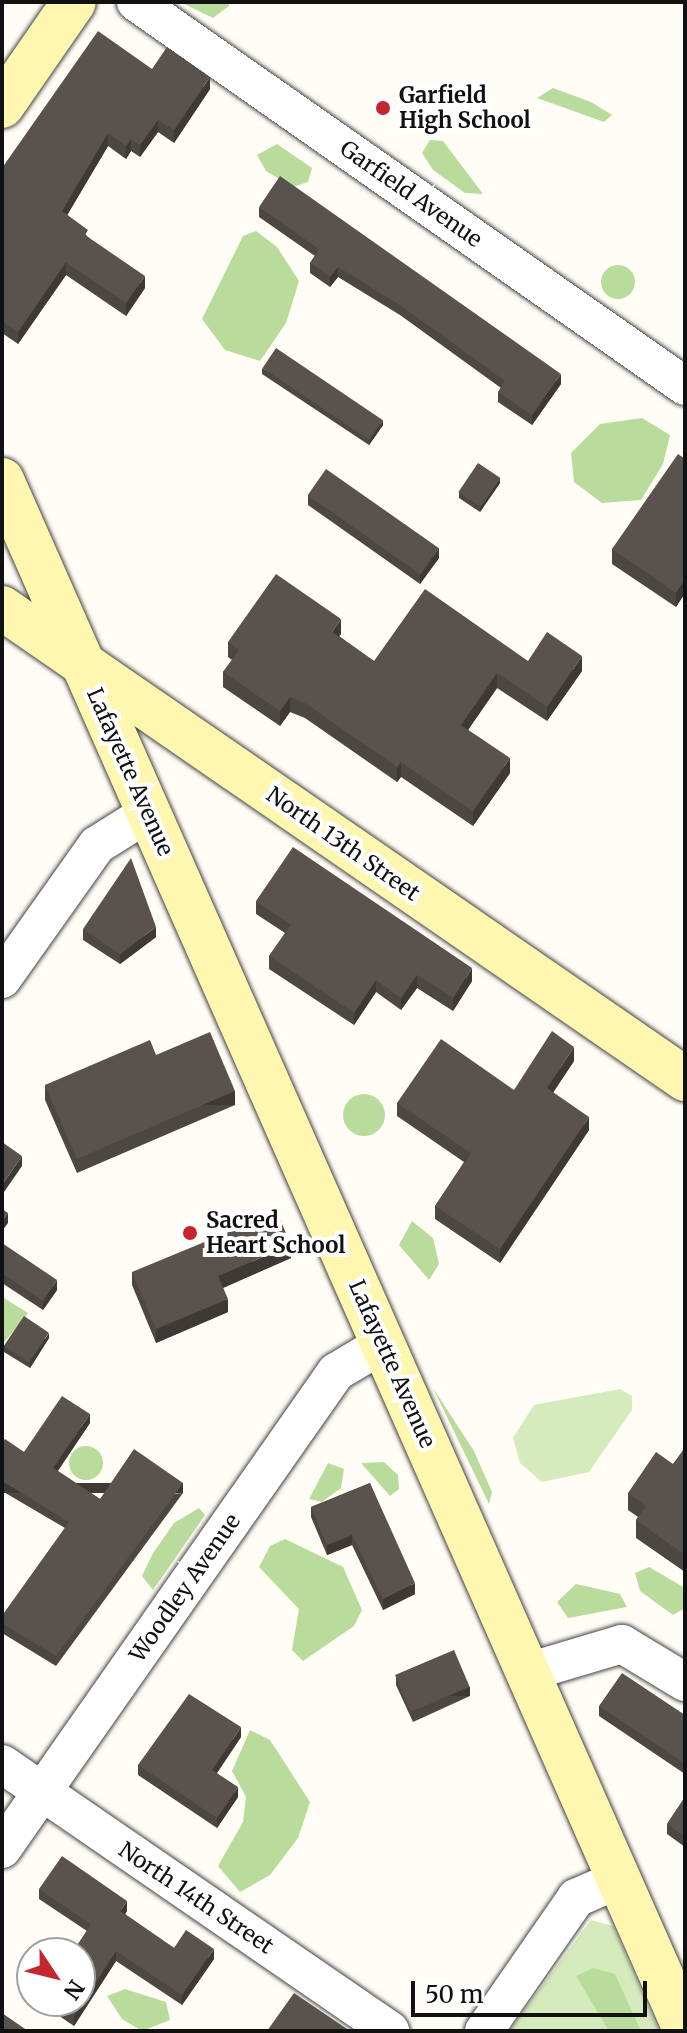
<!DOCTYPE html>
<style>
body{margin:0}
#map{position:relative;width:687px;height:2033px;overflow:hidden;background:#fffdf5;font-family:Merriweather,serif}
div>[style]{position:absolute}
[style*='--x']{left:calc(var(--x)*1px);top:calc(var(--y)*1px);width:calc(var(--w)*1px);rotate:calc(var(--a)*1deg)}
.green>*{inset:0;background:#d5ebbd}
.forest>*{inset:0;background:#b9dc9c}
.round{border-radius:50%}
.roads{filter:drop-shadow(0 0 2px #444) drop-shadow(0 0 2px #444)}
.street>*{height:38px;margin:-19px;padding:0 19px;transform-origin:19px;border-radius:19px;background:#fff}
.secondary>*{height:44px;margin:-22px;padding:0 22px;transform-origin:22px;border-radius:22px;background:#fff6b0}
.wall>*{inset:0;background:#4d4742}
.shaded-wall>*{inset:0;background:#3f3936;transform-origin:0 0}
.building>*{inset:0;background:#5a524d;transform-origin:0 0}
.dots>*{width:22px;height:22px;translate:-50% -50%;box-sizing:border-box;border:4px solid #fff;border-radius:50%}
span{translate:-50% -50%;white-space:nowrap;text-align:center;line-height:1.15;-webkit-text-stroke:8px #fff;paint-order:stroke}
.poi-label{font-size:22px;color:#111;font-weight:700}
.left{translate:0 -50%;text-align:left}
.street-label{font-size:22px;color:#111}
.frame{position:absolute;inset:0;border:4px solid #111;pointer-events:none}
.north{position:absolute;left:16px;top:1937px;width:80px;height:80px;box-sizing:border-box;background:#fff;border:2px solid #a0a0a0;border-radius:50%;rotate:125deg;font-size:22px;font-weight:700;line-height:32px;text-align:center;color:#111}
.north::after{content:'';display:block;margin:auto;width:28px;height:36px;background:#c4262e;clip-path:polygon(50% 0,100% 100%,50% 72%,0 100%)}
.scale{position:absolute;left:411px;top:1981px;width:236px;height:36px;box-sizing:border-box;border:4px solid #111;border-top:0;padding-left:10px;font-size:24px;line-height:28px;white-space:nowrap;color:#111;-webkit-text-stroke:6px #fff;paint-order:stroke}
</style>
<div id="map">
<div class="green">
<div style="clip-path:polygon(620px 1389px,632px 1396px,632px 1410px,589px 1472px,542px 1482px,520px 1463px,513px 1438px,534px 1405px)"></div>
<div style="clip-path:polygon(591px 1920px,613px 1926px,659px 2031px,509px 2031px)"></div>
</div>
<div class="forest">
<div style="clip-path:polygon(180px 2px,228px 2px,229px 6px,213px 18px)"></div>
<div style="clip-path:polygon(553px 88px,591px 102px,612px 115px,604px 122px,537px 98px)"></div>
<div style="clip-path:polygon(430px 140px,443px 141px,483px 194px,465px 193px,433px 170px,422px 153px)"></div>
<div style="clip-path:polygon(277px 144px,312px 168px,308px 182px,293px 187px,266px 171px,257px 155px)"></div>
<div style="clip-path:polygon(256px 231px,277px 247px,299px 281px,286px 323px,260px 361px,225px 350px,202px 319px,243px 236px)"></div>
<div class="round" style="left:601px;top:265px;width:34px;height:34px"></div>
<div style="clip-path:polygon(642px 418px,670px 435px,663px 464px,641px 500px,602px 503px,574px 482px,571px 453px,600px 424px)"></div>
<div class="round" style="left:343px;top:1094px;width:42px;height:42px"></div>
<div style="clip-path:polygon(412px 1221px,433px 1238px,439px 1264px,429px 1280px,399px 1245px)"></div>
<div style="clip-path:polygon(2px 1297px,28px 1313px,2px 1345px)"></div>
<div style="clip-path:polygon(433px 1388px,474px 1451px,492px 1492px,489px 1504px)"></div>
<div class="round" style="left:69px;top:1446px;width:34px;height:34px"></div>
<div style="clip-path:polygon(384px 1462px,398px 1475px,399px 1489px,390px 1496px,361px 1463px)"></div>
<div style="clip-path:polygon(328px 1463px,344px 1469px,341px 1488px,322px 1502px,309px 1499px)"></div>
<div style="clip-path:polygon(199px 1508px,205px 1515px,153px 1590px,142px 1576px,153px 1553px,174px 1523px)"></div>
<div style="clip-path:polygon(285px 1539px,343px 1567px,362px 1610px,354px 1626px,303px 1661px,292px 1650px,299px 1609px,259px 1567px,270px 1546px)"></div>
<div style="clip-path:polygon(649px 1567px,685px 1588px,685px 1608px,673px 1615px,640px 1591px,635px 1573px)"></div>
<div style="clip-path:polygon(576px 1584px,620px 1594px,627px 1607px,568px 1618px,557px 1602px)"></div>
<div style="clip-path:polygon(250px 1730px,270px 1740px,310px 1802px,298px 1838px,270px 1875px,240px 1892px,218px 1866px,243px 1822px,246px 1797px,232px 1771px)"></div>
<div style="clip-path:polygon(593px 1968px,615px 1974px,641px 2031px,609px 2031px,576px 1976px)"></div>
<div style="clip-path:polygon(125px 1989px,166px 2002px,170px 2020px,142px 2031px,122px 2019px,107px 1996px)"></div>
</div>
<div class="roads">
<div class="street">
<div style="--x:136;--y:2;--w:670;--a:34.97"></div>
<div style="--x:2;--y:979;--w:164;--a:-54.7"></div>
<div style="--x:97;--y:845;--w:60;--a:-32.1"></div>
<div style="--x:528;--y:1672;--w:98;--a:-16.6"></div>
<div style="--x:622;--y:1644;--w:74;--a:31.1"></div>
<div style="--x:2;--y:1764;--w:471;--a:34.5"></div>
<div style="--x:2;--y:1849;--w:582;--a:-55"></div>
<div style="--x:336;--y:1372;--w:55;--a:-30.8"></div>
<div style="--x:484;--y:2031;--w:162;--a:-55.3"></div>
<div style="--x:576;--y:1898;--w:47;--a:-23.8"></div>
</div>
<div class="secondary">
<div style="--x:2;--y:106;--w:126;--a:-55.3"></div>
<div style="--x:2;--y:480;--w:1693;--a:66.21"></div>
<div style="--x:2;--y:608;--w:830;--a:34.59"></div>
</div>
</div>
<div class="wall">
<div style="clip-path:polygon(152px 69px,210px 89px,174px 143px,158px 132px,140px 157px,131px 151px,126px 159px,108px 146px,67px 215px,88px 237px,145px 288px,126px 316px,66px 275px,18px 344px,2px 333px,2px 168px)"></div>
<div style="clip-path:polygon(259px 207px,561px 384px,532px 425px,498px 402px,498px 392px,501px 388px,400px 315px,338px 277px,330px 287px,310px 273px,310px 263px,315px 256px,259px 217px)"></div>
<div style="clip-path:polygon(262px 368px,383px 425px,369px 445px,262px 374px)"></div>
<div style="clip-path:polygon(685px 459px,685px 593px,676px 607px,612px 564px,612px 549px)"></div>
<div style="clip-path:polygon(500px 483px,480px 512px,459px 498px,459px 492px)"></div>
<div style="clip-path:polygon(308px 495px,439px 558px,420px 584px,308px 505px)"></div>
<div style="clip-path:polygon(341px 634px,339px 636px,374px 661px,528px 661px,582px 671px,547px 721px,497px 688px,468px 730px,510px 773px,473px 826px,401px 777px,397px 782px,305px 718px,290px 712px,280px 726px,223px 687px,223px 672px,232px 660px,228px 657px,228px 642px)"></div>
<div style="clip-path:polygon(256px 901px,472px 981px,453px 1011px,417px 988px,401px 1010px,376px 992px,354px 1025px,269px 969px,269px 956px,285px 933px,256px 914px)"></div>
<div style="clip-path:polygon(83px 929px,156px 937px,120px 964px,83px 940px)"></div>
<div style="clip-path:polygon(156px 1055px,235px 1105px,77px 1173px,45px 1100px,45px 1085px)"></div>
<div style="clip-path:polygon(574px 1061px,553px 1092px,589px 1130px,500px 1263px,435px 1219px,435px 1206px,464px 1162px,397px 1116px,397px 1103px,514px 1090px)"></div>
<div style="clip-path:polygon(2px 1243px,57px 1290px,43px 1310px,2px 1283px)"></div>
<div style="clip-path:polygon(291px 1258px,223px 1288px,228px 1312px,156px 1343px,132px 1285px,132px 1272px)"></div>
<div style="clip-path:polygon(49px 1338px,30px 1368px,4px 1352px,4px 1346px)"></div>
<div style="clip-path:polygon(90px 1423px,58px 1471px,100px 1499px,183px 1493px,56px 1666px,2px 1633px,2px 1616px,65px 1528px,2px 1491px,2px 1443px,24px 1452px)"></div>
<div style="clip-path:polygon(685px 1452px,685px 1572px,636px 1538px,636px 1520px,638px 1517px,628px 1510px,628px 1493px,673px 1464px)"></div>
<div style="clip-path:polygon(370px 1483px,415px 1594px,383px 1610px,352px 1545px,327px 1555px,311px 1517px,311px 1507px)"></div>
<div style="clip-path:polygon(396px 1676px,470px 1696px,413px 1722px,396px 1685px)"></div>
<div style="clip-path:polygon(599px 1706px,685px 1715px,685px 1774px,599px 1716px)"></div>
<div style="clip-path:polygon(241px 1737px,217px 1773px,238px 1797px,217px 1828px,138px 1775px,138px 1765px)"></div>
<div style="clip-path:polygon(685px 1797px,685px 1847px,667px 1834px,667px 1824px)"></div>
<div style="clip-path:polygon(39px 1889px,127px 1911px,125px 1914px,174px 1948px,214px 1959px,182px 2005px,116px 1961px,74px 2026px,43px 2005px,43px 2001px,80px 2001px,87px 1931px,39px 1899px)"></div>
</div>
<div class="shaded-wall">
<div style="clip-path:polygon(210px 77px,210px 89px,174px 143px,174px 130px)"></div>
<div style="clip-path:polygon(158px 120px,158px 132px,140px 157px,140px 145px)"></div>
<div style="clip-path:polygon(108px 133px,108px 146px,62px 224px,62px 211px)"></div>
<div style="clip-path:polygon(131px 139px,131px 151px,126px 159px,126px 146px)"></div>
<div style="clip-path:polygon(66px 262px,66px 275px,18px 344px,18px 332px)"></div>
<div style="clip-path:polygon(338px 267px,338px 277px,330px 287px,330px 277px)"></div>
<div style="clip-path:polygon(145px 276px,145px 288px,126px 316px,126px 303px)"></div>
<div style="clip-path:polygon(561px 374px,561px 384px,532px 425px,532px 415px)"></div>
<div style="clip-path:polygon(383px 420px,383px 425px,369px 445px,369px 440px)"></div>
<div style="clip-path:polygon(500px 478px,500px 483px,480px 512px,480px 507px)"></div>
<div style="clip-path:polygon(439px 548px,439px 558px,420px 584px,420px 574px)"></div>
<div style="clip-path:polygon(685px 579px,685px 593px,676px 607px,676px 593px)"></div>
<div style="clip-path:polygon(341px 619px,341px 634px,332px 646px,332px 632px)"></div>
<div style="clip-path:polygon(582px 656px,582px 671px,547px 721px,547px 707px)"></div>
<div style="clip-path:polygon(497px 673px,497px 688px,461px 740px,461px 725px)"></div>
<div style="clip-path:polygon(290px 697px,290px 712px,280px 726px,280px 711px)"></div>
<div style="clip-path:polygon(510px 758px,510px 773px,473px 826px,473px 811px)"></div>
<div style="clip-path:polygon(401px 762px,401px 777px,397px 782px,397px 767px)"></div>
<div style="clip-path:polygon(156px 927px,156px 937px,120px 964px,120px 954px)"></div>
<div style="clip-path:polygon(472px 968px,472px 981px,453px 1011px,453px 998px)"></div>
<div style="clip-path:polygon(417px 975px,417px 988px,401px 1010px,401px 998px)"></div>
<div style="clip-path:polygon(376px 980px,376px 992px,354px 1025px,354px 1013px)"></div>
<div style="clip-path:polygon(574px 1047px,574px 1061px,547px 1102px,547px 1088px)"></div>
<div style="left:235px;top:1091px;width:14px;height:172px;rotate:90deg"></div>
<div style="clip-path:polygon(589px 1117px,589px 1130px,500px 1263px,500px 1249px)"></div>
<div style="clip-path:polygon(22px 1156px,22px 1166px,2px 1195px,2px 1185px)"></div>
<div style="clip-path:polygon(8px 1213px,8px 1223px,2px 1231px,2px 1221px)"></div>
<div style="clip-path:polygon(291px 1245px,291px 1258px,218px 1290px,218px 1276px)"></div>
<div style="clip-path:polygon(57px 1280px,57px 1290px,43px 1310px,43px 1301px)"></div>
<div style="clip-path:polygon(228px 1299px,228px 1312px,156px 1343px,156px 1329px)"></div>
<div style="clip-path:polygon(49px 1333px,49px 1338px,30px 1368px,30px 1362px)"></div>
<div style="clip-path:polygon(90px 1414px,90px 1423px,53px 1477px,53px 1468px)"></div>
<div style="left:183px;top:1483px;width:10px;height:215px;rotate:90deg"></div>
<div style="clip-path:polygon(352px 1535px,352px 1545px,327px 1555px,327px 1545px)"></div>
<div style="clip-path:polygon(415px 1583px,415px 1594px,383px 1610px,383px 1599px)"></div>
<div style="left:470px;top:1687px;width:9px;height:63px;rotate:90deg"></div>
<div style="clip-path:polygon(241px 1727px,241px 1737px,212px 1780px,212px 1770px)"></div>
<div style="clip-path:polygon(238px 1787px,238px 1797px,217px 1828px,217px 1818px)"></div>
<div style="clip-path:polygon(127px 1901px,127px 1911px,120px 1921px,120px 1911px)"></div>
<div style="clip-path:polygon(214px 1949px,214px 1959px,182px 2005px,182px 1995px)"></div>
<div style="clip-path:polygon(116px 1951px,116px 1961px,74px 2026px,74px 2016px)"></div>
</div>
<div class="building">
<div style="clip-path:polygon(98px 31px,152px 69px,167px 47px,210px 77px,174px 130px,158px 120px,140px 145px,131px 139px,126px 146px,108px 133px,62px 211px,88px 230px,85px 235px,145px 276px,126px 303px,66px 262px,18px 332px,2px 321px,2px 168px)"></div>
<div style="clip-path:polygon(280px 176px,561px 374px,532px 415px,498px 392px,505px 381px,400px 305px,338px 267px,330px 277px,310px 263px,319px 249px,259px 207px)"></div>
<div style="left:276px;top:348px;width:129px;height:24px;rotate:34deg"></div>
<div style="clip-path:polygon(678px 454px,685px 459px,685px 579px,676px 593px,612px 549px)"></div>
<div style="left:478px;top:463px;width:27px;height:35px;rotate:34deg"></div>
<div style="left:326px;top:469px;width:138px;height:32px;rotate:35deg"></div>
<div style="clip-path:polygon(276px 574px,341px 619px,332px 632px,374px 661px,425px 589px,528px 661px,547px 632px,582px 656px,547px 707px,497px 673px,461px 725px,510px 758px,473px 811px,401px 762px,397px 767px,305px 703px,290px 697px,280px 711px,223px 672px,239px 650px,228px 642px)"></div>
<div style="clip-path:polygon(293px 847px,472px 968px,453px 998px,417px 975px,401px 998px,376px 980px,354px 1013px,269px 956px,291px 925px,256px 901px)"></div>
<div style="clip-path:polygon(131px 858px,156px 927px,120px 954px,83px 929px)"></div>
<div style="clip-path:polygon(552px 1031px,574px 1047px,547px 1088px,589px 1117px,500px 1249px,435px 1206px,471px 1153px,397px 1103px,441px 1039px,514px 1090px)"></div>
<div style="clip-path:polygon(210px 1032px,235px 1091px,77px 1159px,45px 1085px,150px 1040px,156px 1055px)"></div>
<div style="clip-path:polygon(2px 1142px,22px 1156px,2px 1185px)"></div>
<div style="clip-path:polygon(2px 1209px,8px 1213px,2px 1221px)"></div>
<div style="clip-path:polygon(277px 1212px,291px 1245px,218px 1276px,228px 1299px,156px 1329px,132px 1272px)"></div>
<div style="clip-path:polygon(2px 1243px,57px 1280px,43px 1301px,2px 1273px)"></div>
<div style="left:24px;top:1316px;width:30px;height:36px;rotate:34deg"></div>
<div style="clip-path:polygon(62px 1396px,90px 1414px,53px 1468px,100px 1499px,134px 1449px,183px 1483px,56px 1656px,2px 1623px,2px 1616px,69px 1522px,2px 1481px,2px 1443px,5px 1439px,24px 1452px)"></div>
<div style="clip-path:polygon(683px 1450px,685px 1452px,685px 1555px,636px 1520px,646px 1506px,628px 1493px,656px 1452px,673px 1464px)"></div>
<div style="clip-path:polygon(370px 1483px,415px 1583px,383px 1599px,352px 1535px,327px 1545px,311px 1507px)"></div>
<div style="left:454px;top:1650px;width:40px;height:64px;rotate:67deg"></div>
<div style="clip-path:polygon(622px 1673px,685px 1715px,685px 1764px,599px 1706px)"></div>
<div style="clip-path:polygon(189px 1694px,241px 1727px,212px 1770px,238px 1787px,217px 1818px,138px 1765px)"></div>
<div style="clip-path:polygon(685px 1797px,685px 1837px,667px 1824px)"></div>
<div style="clip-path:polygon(62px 1856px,127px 1901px,120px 1911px,174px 1948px,186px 1930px,214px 1949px,182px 1995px,116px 1951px,74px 2016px,52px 2001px,80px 2001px,80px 1953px,72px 1953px,91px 1924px,39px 1889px)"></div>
<div style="clip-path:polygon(294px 1993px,350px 2031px,267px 2031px)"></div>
<div style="clip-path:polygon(2px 2013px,28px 2031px,2px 2031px)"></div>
</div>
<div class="dots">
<div style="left:383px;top:108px;background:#c4262e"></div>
<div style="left:190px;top:1233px;background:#c4262e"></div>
</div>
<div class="poi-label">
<span class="left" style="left:399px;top:108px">Garfield<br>High School</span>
<span class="left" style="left:206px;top:1233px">Sacred<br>Heart School</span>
</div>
<div class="street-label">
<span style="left:411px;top:194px;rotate:35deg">Garfield Avenue</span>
<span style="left:130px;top:772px;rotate:66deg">Lafayette Avenue</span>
<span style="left:343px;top:844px;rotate:35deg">North 13th Street</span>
<span style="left:392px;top:1364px;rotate:66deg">Lafayette Avenue</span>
<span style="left:185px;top:1588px;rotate:-55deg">Woodley Avenue</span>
<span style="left:196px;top:1898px;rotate:34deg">North 14th Street</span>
</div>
<div class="frame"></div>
<div class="north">N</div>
<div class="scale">50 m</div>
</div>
